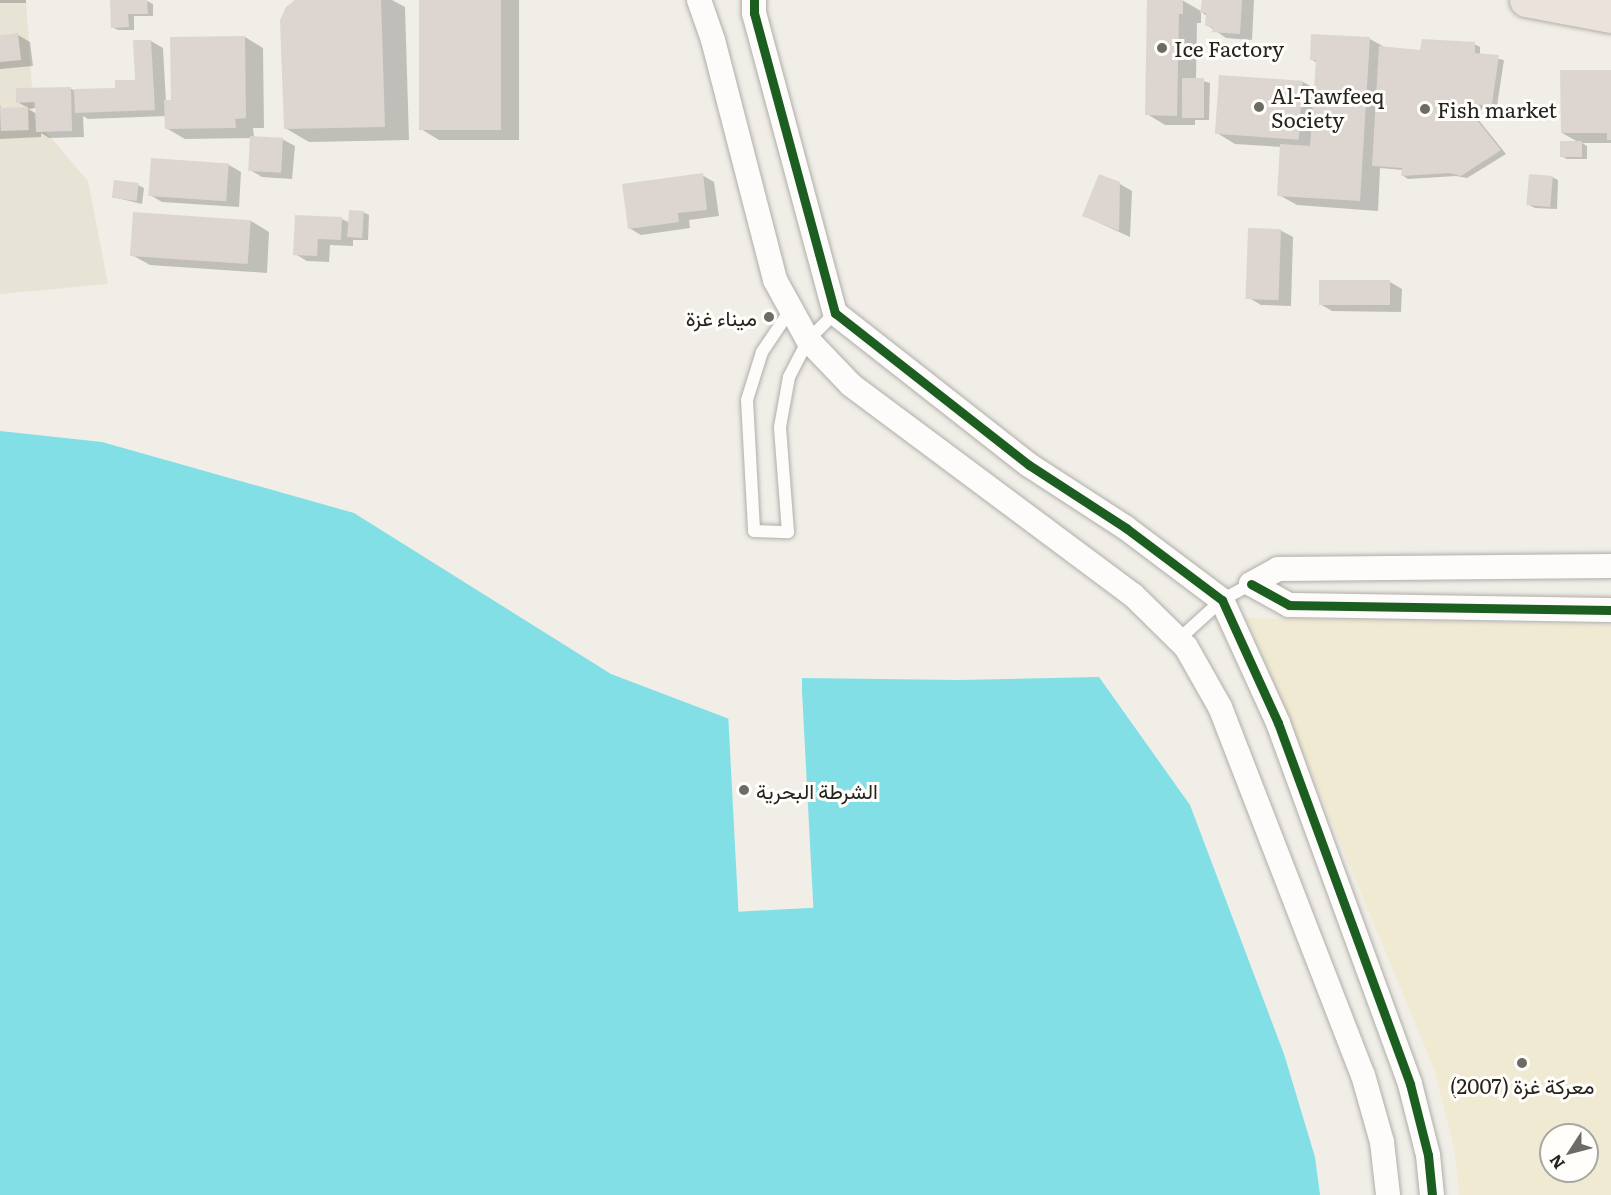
<!DOCTYPE html>
<meta charset="utf-8">
<style>
body{margin:0}
#map{position:relative;width:1611px;height:1195px;overflow:hidden;background:#f0eee7;font-family:Literata,Vazirmatn,serif}
div>[style]{position:absolute}
[style*='--x']{left:calc(var(--x)*1px);top:calc(var(--y)*1px);width:calc(var(--w)*1px);rotate:calc(var(--a)*1deg)}
.built>*{inset:0;background:#e7e4d5}
.sand>*{inset:0;background:#f1ead3}
.water>*{inset:0;background:#83dfe6}
.pier>*{inset:0;background:#f0eee7;transform-origin:0 0}
.shadow>*{inset:0;background:#0003;transform-origin:0 0}
.building>*{inset:0;background:#ddd6d0;transform-origin:0 0}
.roads{filter:drop-shadow(0 0 2px #b0aea9) drop-shadow(0 0 2px #b0aea9)}
.lane>*{height:12px;margin:-6px;padding:0 6px;transform-origin:6px;border-radius:6px;background:#fdfcfb}
.street>*{height:24px;margin:-12px;padding:0 12px;transform-origin:12px;border-radius:12px;background:#fdfcfb}
.primary>*{height:33px;margin:-16.5px;padding:0 16.5px;transform-origin:16.5px;border-radius:16.5px;background:#ebe3db}
.cycleway>*{height:9px;margin:-4.5px;padding:0 4.5px;transform-origin:4.5px;border-radius:4.5px;background:#1b5e20}
.dots>*{width:16px;height:16px;translate:-50% -50%;box-sizing:border-box;border:3px solid #fffefb;border-radius:50%}
span{translate:-50% -50%;white-space:nowrap;text-align:center;line-height:1.15;-webkit-text-stroke:6px #fffefb;paint-order:stroke}
.poi-label{font-size:21px;color:#25241f}
.left{translate:0 -50%;text-align:left}
.right{translate:-100% -50%;text-align:right}
.north{position:absolute;left:1539px;top:1123px;width:60px;height:60px;box-sizing:border-box;background:#fffefb;border:2px solid #a8a7a3;border-radius:50%;rotate:234deg;font-size:16px;font-weight:700;line-height:24px;text-align:center;color:#25241f}
.north::after{content:'';display:block;margin:auto;width:21px;height:27px;background:#6c6b65;clip-path:polygon(50% 0,100% 100%,50% 72%,0 100%)}
</style>
<div id="map">
<div class="built">
<div style="clip-path:polygon(0 0,26px 0,34px 118px,88px 181px,108px 284px,0 294px)"></div>
</div>
<div class="sand">
<div style="clip-path:polygon(evenodd,1247px 618px,1611px 625px,1611px 1195px,1459px 1195px,1454px 1148px,1435px 1071px,1247px 618px,1551px 1135px,1587px 1135px,1587px 1171px,1551px 1171px,1551px 1135px)"></div>
</div>
<div class="water">
<div style="clip-path:polygon(0 431px,102px 442px,354px 513px,611px 674px,732px 720px,802px 691px,802px 678px,960px 680px,1099px 677px,1190px 805px,1284px 1054px,1315px 1157px,1320px 1195px,0 1195px)"></div>
</div>
<div class="pier">
<div style="left:802px;top:691px;width:217px;height:75px;rotate:87deg"></div>
</div>
<div class="shadow">
<div style="left:0;top:0;width:26px;height:3px"></div>
<div style="clip-path:polygon(298px 0,392px 0,405px 7px,409px 140px,309px 142px,285px 128px)"></div>
<div style="clip-path:polygon(420px 0,519px 0,519px 140px,439px 140px,421px 129px)"></div>
<div style="clip-path:polygon(1148px 0,1182px 0,1201px 11px,1203px 0,1254px 0,1252px 40px,1226px 38px,1207px 25px,1207px 16px,1201px 12px,1201px 23px,1197px 23px,1196px 79px,1210px 83px,1209px 120px,1195px 120px,1195px 125px,1165px 125px,1147px 114px)"></div>
<div style="clip-path:polygon(147px 1px,153px 4px,153px 16px,134px 16px,134px 30px,118px 30px,112px 27px,111px 2px)"></div>
<div style="clip-path:polygon(18px 35px,30px 42px,33px 66px,0 69px,0 36px)"></div>
<div style="clip-path:polygon(evenodd,245px 37px,263px 48px,264px 128px,253px 128px,254px 137px,282px 139px,295px 146px,292px 179px,262px 177px,250px 170px,252px 138px,185px 139px,166px 128px,166px 116px,88px 119px,83px 116px,84px 137px,49px 138px,41px 133px,41px 137px,0 139px,0 104px,1px 110px,29px 108px,17px 102px,70px 88px,75px 91px,116px 89px,136px 81px,151px 41px,163px 48px,166px 102px,173px 101px,245px 37px,36px 108px,37px 114px,28px 109px,36px 108px)"></div>
<div style="clip-path:polygon(1370px 39px,1386px 48px,1421px 51px,1474px 44px,1480px 47px,1480px 55px,1504px 60px,1497px 106px,1483px 107px,1477px 118px,1506px 154px,1467px 178px,1456px 176px,1408px 179px,1402px 175px,1403px 170px,1380px 168px,1378px 211px,1297px 205px,1279px 195px,1282px 147px,1235px 144px,1217px 133px,1221px 76px,1303px 82px,1316px 89px,1317px 63px,1311px 59px)"></div>
<div style="clip-path:polygon(1611px 72px,1611px 143px,1582px 143px,1587px 146px,1587px 159px,1567px 159px,1561px 156px,1580px 143px,1562px 133px)"></div>
<div style="clip-path:polygon(229px 165px,241px 172px,239px 207px,162px 202px,150px 195px)"></div>
<div style="clip-path:polygon(702px 175px,714px 182px,719px 216px,689px 220px,690px 228px,641px 235px,629px 228px)"></div>
<div style="clip-path:polygon(1552px 177px,1558px 180px,1557px 209px,1535px 208px,1529px 205px)"></div>
<div style="clip-path:polygon(1120px 184px,1132px 191px,1130px 237px,1084px 216px)"></div>
<div style="clip-path:polygon(138px 185px,144px 188px,142px 204px,113px 197px)"></div>
<div style="clip-path:polygon(363px 212px,369px 215px,368px 240px,353px 240px,353px 246px,330px 245px,329px 262px,307px 261px,295px 254px,297px 216px,342px 219px,350px 223px)"></div>
<div style="clip-path:polygon(251px 221px,269px 232px,267px 273px,150px 265px,132px 255px)"></div>
<div style="clip-path:polygon(1280px 230px,1293px 237px,1291px 306px,1261px 305px,1249px 298px)"></div>
<div style="clip-path:polygon(1390px 282px,1402px 289px,1401px 312px,1332px 311px,1320px 304px)"></div>
</div>
<div class="building">
<div style="clip-path:polygon(110px 0,147px 0,148px 14px,128px 14px,129px 27px,111px 28px)"></div>
<div style="clip-path:polygon(295px 0,381px 0,385px 127px,284px 129px,280px 20px,286px 7px)"></div>
<div style="left:419px;top:0;width:82px;height:130px"></div>
<div style="clip-path:polygon(1147px 0,1183px 0,1183px 14px,1179px 14px,1177px 116px,1145px 115px)"></div>
<div style="clip-path:polygon(1202px 0,1242px 0,1240px 34px,1212px 32px,1213px 27px,1205px 26px,1206px 13px,1200px 13px)"></div>
<div style="clip-path:polygon(18px 33px,21px 60px,0 62px,0 35px)"></div>
<div style="clip-path:polygon(1311px 34px,1370px 37px,1360px 201px,1277px 196px,1280px 144px,1310px 146px,1316px 60px,1310px 60px)"></div>
<div style="clip-path:polygon(245px 36px,246px 118px,235px 119px,236px 128px,165px 129px,164px 100px,171px 100px,170px 37px)"></div>
<div style="clip-path:polygon(1422px 39px,1475px 42px,1475px 53px,1499px 55px,1492px 104px,1477px 105px,1472px 114px,1501px 150px,1461px 176px,1449px 173px,1401px 176px,1402px 168px,1372px 166px,1379px 46px,1420px 50px)"></div>
<div style="clip-path:polygon(133px 40px,151px 40px,155px 110px,75px 113px,74px 89px,115px 88px,115px 80px,135px 80px)"></div>
<div style="clip-path:polygon(1560px 70px,1611px 70px,1611px 140px,1607px 140px,1607px 133px,1561px 133px)"></div>
<div style="left:1219px;top:75px;width:84px;height:59px;rotate:4deg"></div>
<div style="left:1182px;top:78px;width:22px;height:40px"></div>
<div style="clip-path:polygon(71px 87px,72px 131px,36px 132px,35px 102px,16px 103px,16px 88px)"></div>
<div style="left:28px;top:107px;width:23px;height:28px;rotate:88deg"></div>
<div style="left:250px;top:136px;width:33px;height:35px;rotate:3deg"></div>
<div style="left:1560px;top:141px;width:22px;height:16px"></div>
<div style="left:151px;top:158px;width:78px;height:38px;rotate:4deg"></div>
<div style="clip-path:polygon(703px 173px,707px 210px,678px 213px,679px 222px,628px 229px,622px 184px)"></div>
<div style="clip-path:polygon(1099px 174px,1120px 182px,1119px 231px,1082px 216px)"></div>
<div style="left:1529px;top:174px;width:24px;height:31px;rotate:5deg"></div>
<div style="left:114px;top:180px;width:25px;height:18px;rotate:7deg"></div>
<div style="left:349px;top:210px;width:15px;height:27px;rotate:4deg"></div>
<div style="left:133px;top:212px;width:118px;height:44px;rotate:4deg"></div>
<div style="clip-path:polygon(295px 215px,342px 217px,341px 240px,318px 239px,317px 256px,293px 255px)"></div>
<div style="left:1248px;top:228px;width:33px;height:71px;rotate:2deg"></div>
<div style="left:1319px;top:280px;width:71px;height:25px"></div>
</div>
<div class="roads">
<div class="lane">
<div style="--x:791;--y:309;--w:52;--a:124"></div>
<div style="--x:762;--y:352;--w:50;--a:107.4"></div>
<div style="--x:747;--y:400;--w:131;--a:86.9"></div>
<div style="--x:754;--y:531;--w:34;--a:2"></div>
<div style="--x:788;--y:532;--w:105;--a:-94.4"></div>
<div style="--x:780;--y:427;--w:51;--a:-79.8"></div>
<div style="--x:789;--y:377;--w:42;--a:-62.8"></div>
<div style="--x:808;--y:340;--w:38;--a:-45"></div>
<div style="--x:1178;--y:640;--w:59;--a:-42.3"></div>
<div style="--x:1222;--y:600;--w:33;--a:-29"></div>
</div>
<div class="street">
<div style="--x:699;--y:0;--w:42;--a:70.7"></div>
<div style="--x:713;--y:40;--w:248;--a:75.5"></div>
<div style="--x:775;--y:280;--w:68;--a:61.2"></div>
<div style="--x:808;--y:340;--w:62;--a:46.3"></div>
<div style="--x:851;--y:385;--w:352;--a:36.7"></div>
<div style="--x:1133;--y:595;--w:74;--a:44.5"></div>
<div style="--x:1186;--y:647;--w:69;--a:60.5"></div>
<div style="--x:1220;--y:707;--w:395;--a:68.8"></div>
<div style="--x:1363;--y:1075;--w:70;--a:74.2"></div>
<div style="--x:1382;--y:1142;--w:53;--a:83.5"></div>
<div style="--x:754;--y:0;--w:13;--a:90"></div>
<div style="--x:754;--y:13;--w:311;--a:74.9"></div>
<div style="--x:835;--y:313;--w:246;--a:38.1"></div>
<div style="--x:1029;--y:465;--w:116;--a:33"></div>
<div style="--x:1126;--y:528;--w:120;--a:36.9"></div>
<div style="--x:1222;--y:600;--w:135;--a:65.5"></div>
<div style="--x:1278;--y:723;--w:384;--a:69.9"></div>
<div style="--x:1410;--y:1084;--w:73;--a:75.8"></div>
<div style="--x:1428;--y:1155;--w:40;--a:84.3"></div>
<div style="--x:1251;--y:584;--w:43;--a:28.9"></div>
<div style="--x:1289;--y:605;--w:322;--a:0.9"></div>
<div style="--x:1251;--y:584;--w:31;--a:-29"></div>
<div style="--x:1278;--y:569;--w:333;--a:-0.5"></div>
</div>
<div class="primary">
<div style="--x:1526;--y:0;--w:86;--a:10.7"></div>
</div>
</div>
<div class="cycleway">
<div style="--x:754;--y:0;--w:13;--a:90"></div>
<div style="--x:754;--y:13;--w:311;--a:74.9"></div>
<div style="--x:835;--y:313;--w:246;--a:38.1"></div>
<div style="--x:1029;--y:465;--w:116;--a:33"></div>
<div style="--x:1126;--y:528;--w:120;--a:36.9"></div>
<div style="--x:1222;--y:600;--w:135;--a:65.5"></div>
<div style="--x:1278;--y:723;--w:384;--a:69.9"></div>
<div style="--x:1410;--y:1084;--w:73;--a:75.8"></div>
<div style="--x:1428;--y:1155;--w:40;--a:84.3"></div>
<div style="--x:1251;--y:584;--w:43;--a:28.9"></div>
<div style="--x:1289;--y:605;--w:322;--a:0.9"></div>
</div>
<div class="dots">
<div style="left:1162px;top:48px;background:#6c6b65"></div>
<div style="left:1259px;top:107px;background:#6c6b65"></div>
<div style="left:1425px;top:109px;background:#6c6b65"></div>
<div style="left:769px;top:317px;background:#6c6b65"></div>
<div style="left:744px;top:790px;background:#6c6b65"></div>
<div style="left:1522px;top:1063px;background:#6c6b65"></div>
</div>
<div class="poi-label">
<span class="left" style="left:1174px;top:48px">Ice Factory</span>
<span class="left" style="left:1271px;top:107px">Al-Tawfeeq<br>Society</span>
<span class="left" style="left:1437px;top:109px">Fish market</span>
<span class="right" style="left:757px;top:317px">ميناء غزة</span>
<span class="left" style="left:756px;top:790px">الشرطة البحرية</span>
<span style="left:1522px;top:1085px">معركة غزة (2007)</span>
</div>
<div class="north">N</div>
</div>
